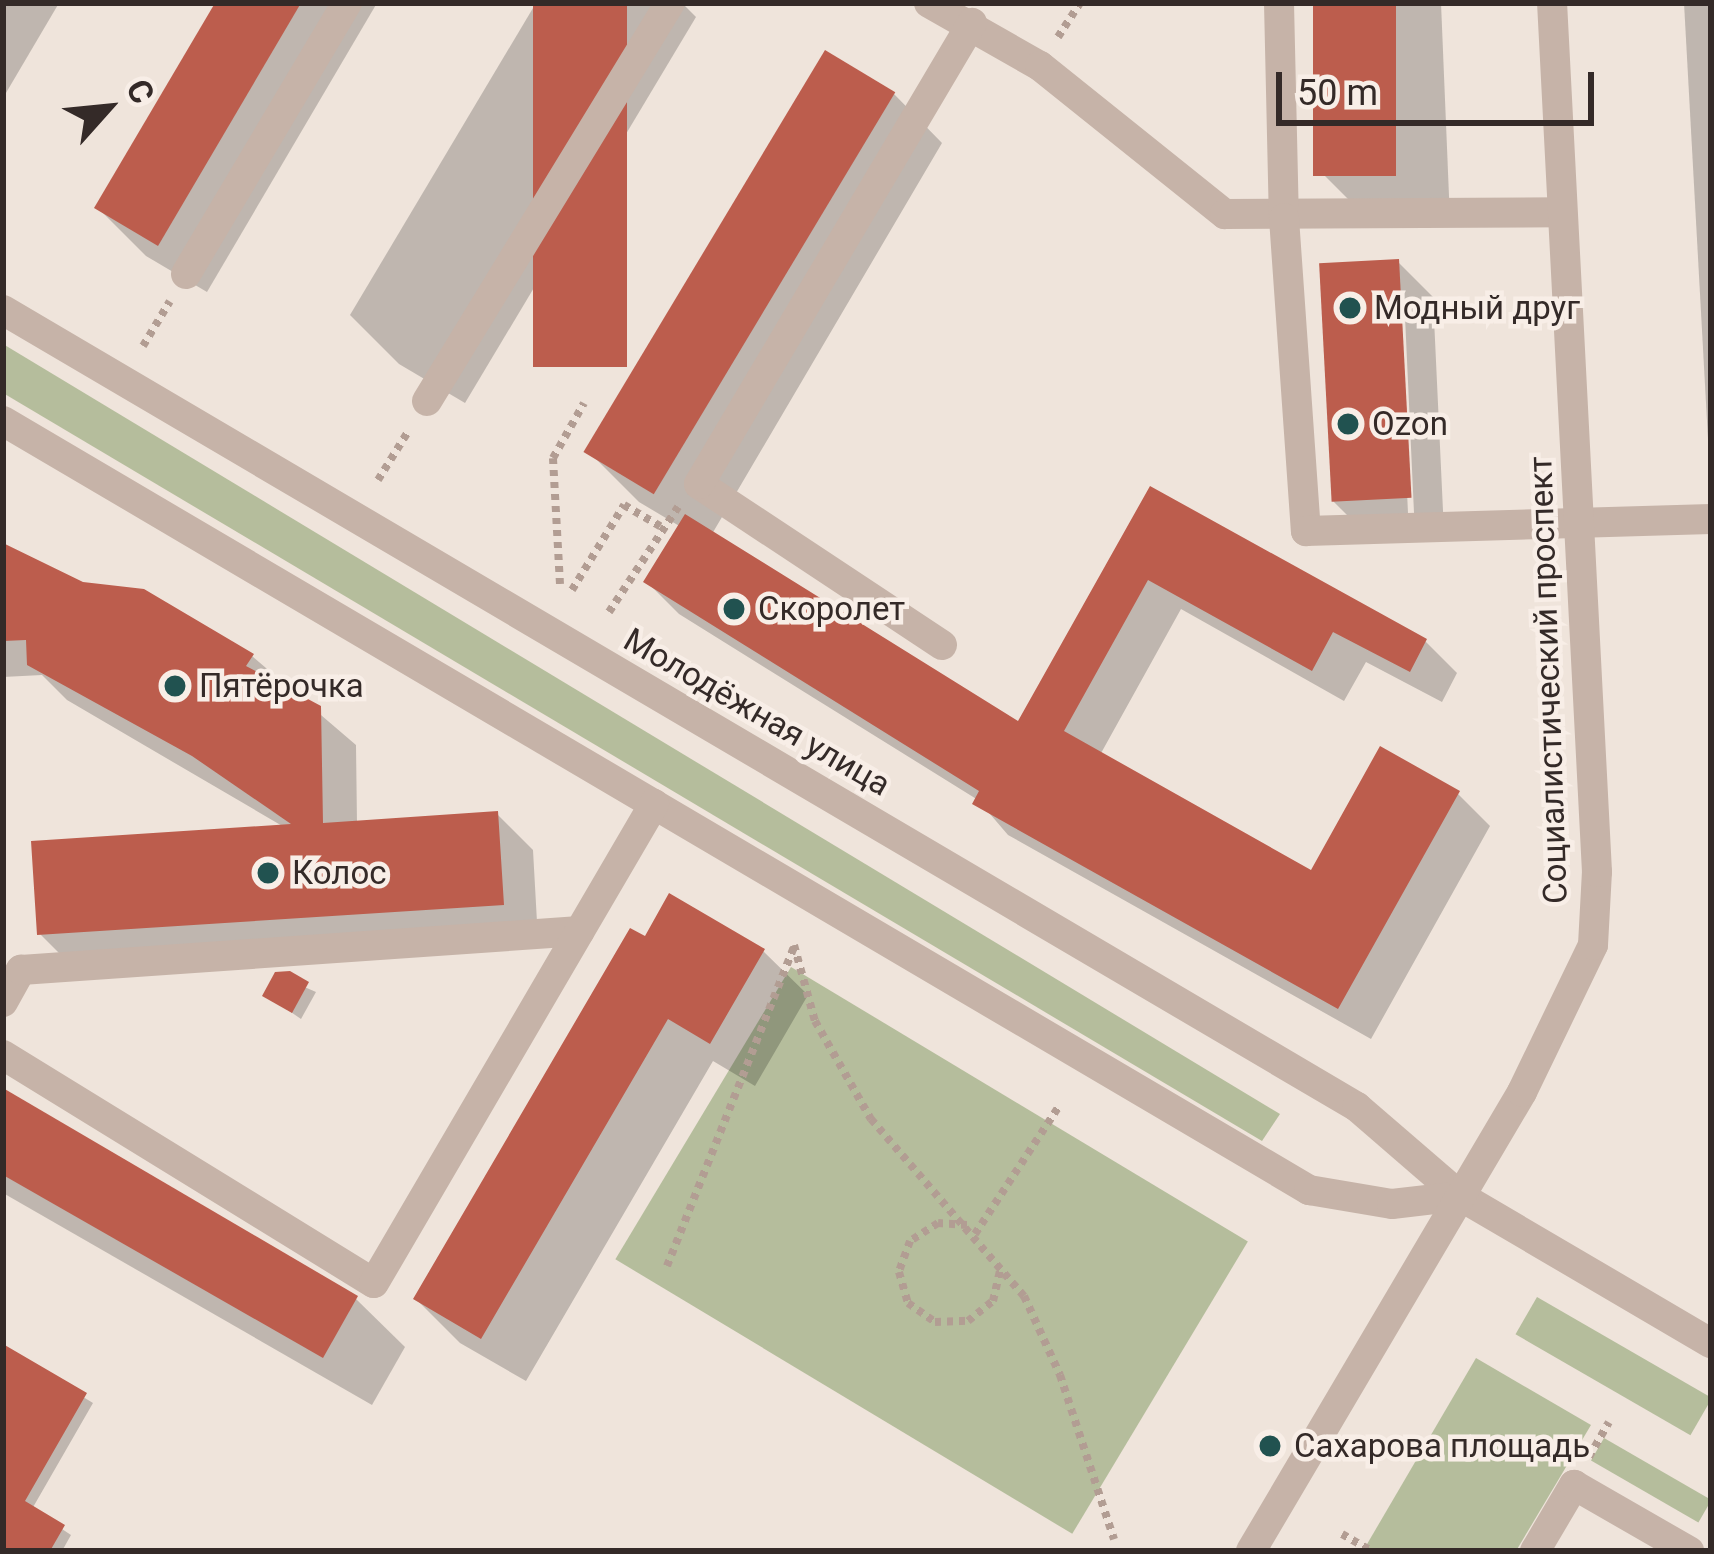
<!DOCTYPE html>
<meta charset="utf-8">
<style>
body{margin:0}
#map{position:relative;width:1714px;height:1554px;overflow:hidden;background:#efe4db;font-family:Roboto,sans-serif}
div>[style]{position:absolute}
[style*='--x']{left:calc(var(--x)*1px);top:calc(var(--y)*1px);width:calc(var(--w)*1px);rotate:calc(var(--a)*1deg)}
.green>*{inset:0;background:#b5bd9c;transform-origin:0 0}
.shadow>*{inset:0;background:#0003}
.building>*{inset:0;background:#bc5d4d;transform-origin:0 0}
.path>*{height:8px;margin-top:-4px;transform-origin:0;background:repeating-linear-gradient(90deg,#b29d93 0 6px,transparent 0 12px)}
.minor>*{height:30px;margin:-15px;padding:0 15px;transform-origin:15px;border-radius:15px;background:#c6b3a8}
.dots>*{width:33px;height:33px;translate:-50% -50%;box-sizing:border-box;border:6px solid #f8eee7;border-radius:50%}
span{translate:-50% -50%;white-space:nowrap;text-align:center;line-height:1.15;-webkit-text-stroke:9px #f8eee7;paint-order:stroke}
.poi-label{font-size:33px;color:#342a28}
.left{translate:0 -50%;text-align:left}
.street-label{font-size:33px;color:#342a28}
.frame{position:absolute;inset:0;border:6px solid #342a28;pointer-events:none}
.north{position:absolute;left:48px;top:48px;width:120px;height:120px;-webkit-text-stroke:9px #f8eee7;paint-order:stroke;rotate:63deg;font-size:33px;font-weight:700;line-height:48px;text-align:center;color:#342a28}
.north::after{content:'';display:block;margin:auto;width:42px;height:54px;background:#342a28;clip-path:polygon(50% 0,100% 100%,50% 72%,0 100%)}
.scale{position:absolute;left:1276px;top:72px;width:318px;height:54px;box-sizing:border-box;border:6px solid #342a28;border-top:0;padding-left:15px;font-size:36px;line-height:42px;white-space:nowrap;color:#342a28;-webkit-text-stroke:9px #f8eee7;paint-order:stroke}
</style>
<div id="map">
<div class="green">
<div style="clip-path:polygon(3px 344px,1280px 1114px,1262px 1141px,3px 393px)"></div>
<div style="left:791px;top:967px;width:533px;height:341px;rotate:31deg"></div>
<div style="left:1537px;top:1297px;width:202px;height:43px;rotate:30deg"></div>
<div style="clip-path:polygon(1476px 1358px,1591px 1425px,1516px 1551px,1363px 1551px)"></div>
<div style="left:1604px;top:1438px;width:124px;height:26px;rotate:30deg"></div>
</div>
<div class="shadow">
<div style="clip-path:polygon(3px 3px,59px 3px,3px 98px)"></div>
<div style="clip-path:polygon(218px 3px,377px 3px,207px 292px,146px 256px,98px 208px)"></div>
<div style="clip-path:polygon(536px 3px,682px 3px,696px 17px,465px 403px,399px 364px,350px 315px)"></div>
<div style="clip-path:polygon(1316px 3px,1441px 3px,1450px 220px,1372px 223px,1323px 174px)"></div>
<div style="clip-path:polygon(1684px 3px,1711px 3px,1711px 477px,1710px 476px)"></div>
<div style="clip-path:polygon(894px 94px,942px 143px,712px 534px,1019px 725px,1151px 490px,1425px 641px,1457px 673px,1442px 702px,1366px 662px,1344px 701px,1181px 609px,1100px 755px,1312px 874px,1458px 794px,1490px 826px,1371px 1039px,1008px 835px,978px 800px,679px 614px,647px 582px,681px 527px,639px 502px,591px 454px)"></div>
<div style="clip-path:polygon(evenodd,1398px 262px,1433px 297px,1444px 532px,1368px 536px,1333px 501px,1398px 262px,1398px 295px,1404px 295px,1414px 513px,1408px 513px,1398px 295px)"></div>
<div style="clip-path:polygon(3px 556px,252px 656px,356px 745px,357px 823px,497px 814px,533px 850px,538px 940px,76px 970px,40px 934px,284px 827px,67px 700px,42px 675px,3px 677px)"></div>
<div style="clip-path:polygon(646px 940px,763px 951px,808px 995px,755px 1086px,713px 1061px,526px 1381px,460px 1343px,416px 1299px)"></div>
<div style="clip-path:polygon(277px 975px,316px 992px,301px 1019px,266px 995px)"></div>
<div style="clip-path:polygon(3px 1092px,356px 1299px,405px 1347px,372px 1405px,3px 1193px)"></div>
<div style="clip-path:polygon(3px 1348px,93px 1403px,32px 1509px,71px 1535px,62px 1551px,3px 1551px)"></div>
</div>
<div class="building">
<div style="clip-path:polygon(215px 3px,301px 3px,158px 246px,94px 208px)"></div>
<div style="left:533px;top:3px;width:94px;height:364px"></div>
<div style="left:1313px;top:3px;width:83px;height:173px"></div>
<div style="left:825px;top:50px;width:82px;height:469px;rotate:31deg"></div>
<div style="left:1399px;top:259px;width:239px;height:80px;rotate:87deg"></div>
<div style="clip-path:polygon(1150px 486px,1427px 639px,1410px 672px,1333px 632px,1312px 671px,1148px 580px,1064px 731px,1311px 870px,1380px 746px,1460px 791px,1338px 1009px,972px 804px,979px 791px,643px 582px,685px 514px,1018px 721px)"></div>
<div style="clip-path:polygon(3px 543px,83px 582px,144px 589px,254px 654px,246px 666px,321px 706px,323px 823px,498px 811px,504px 905px,37px 935px,31px 841px,291px 824px,192px 756px,27px 665px,26px 640px,3px 641px)"></div>
<div style="clip-path:polygon(669px 893px,765px 949px,710px 1044px,668px 1019px,481px 1339px,413px 1299px,630px 928px,645px 936px)"></div>
<div style="clip-path:polygon(290px 971px,309px 982px,292px 1013px,262px 996px,275px 972px)"></div>
<div style="clip-path:polygon(3px 1088px,358px 1296px,323px 1358px,3px 1175px)"></div>
<div style="clip-path:polygon(3px 1344px,87px 1393px,25px 1501px,65px 1525px,50px 1551px,3px 1551px)"></div>
</div>
<div class="path">
<div style="--x:1058;--y:37;--w:40;--a:-57.1"></div>
<div style="--x:143;--y:346;--w:52;--a:-59"></div>
<div style="--x:378;--y:480;--w:59;--a:-58.2"></div>
<div style="--x:560;--y:584;--w:126;--a:-93.2"></div>
<div style="--x:553;--y:458;--w:63;--a:-60.6"></div>
<div style="--x:572;--y:590;--w:100;--a:-58.5"></div>
<div style="--x:624;--y:505;--w:42;--a:30.3"></div>
<div style="--x:609;--y:612;--w:126;--a:-56.7"></div>
<div style="--x:794;--y:945;--w:79;--a:74.6"></div>
<div style="--x:815;--y:1021;--w:113;--a:60.3"></div>
<div style="--x:871;--y:1119;--w:234;--a:49.2"></div>
<div style="--x:1024;--y:1296;--w:87;--a:65.5"></div>
<div style="--x:1060;--y:1375;--w:173;--a:71.8"></div>
<div style="--x:967;--y:1225;--w:29;--a:-176"></div>
<div style="--x:938;--y:1223;--w:33;--a:147"></div>
<div style="--x:910;--y:1241;--w:33;--a:110"></div>
<div style="--x:899;--y:1272;--w:32;--a:74"></div>
<div style="--x:908;--y:1303;--w:33;--a:35"></div>
<div style="--x:935;--y:1322;--w:33;--a:-2"></div>
<div style="--x:968;--y:1321;--w:32;--a:-39"></div>
<div style="--x:993;--y:1301;--w:32;--a:-77"></div>
<div style="--x:975;--y:1234;--w:153;--a:-56.7"></div>
<div style="--x:667;--y:1266;--w:343;--a:-68.3"></div>
<div style="--x:1589;--y:1457;--w:40;--a:-60.3"></div>
<div style="--x:1342;--y:1534;--w:34;--a:30"></div>
</div>
<div class="minor">
<div style="--x:929;--y:3;--w:128;--a:29.6"></div>
<div style="--x:1040;--y:66;--w:237;--a:38.7"></div>
<div style="--x:1225;--y:214;--w:337;--a:-0.3"></div>
<div style="--x:1279;--y:3;--w:215;--a:88.7"></div>
<div style="--x:1284;--y:218;--w:314;--a:86"></div>
<div style="--x:1306;--y:531;--w:405;--a:-1.7"></div>
<div style="--x:186;--y:274;--w:315;--a:-59.3"></div>
<div style="--x:3;--y:310;--w:1571;--a:30.48"></div>
<div style="--x:1357;--y:1107;--w:136;--a:40.8"></div>
<div style="--x:1460;--y:1196;--w:291;--a:30.4"></div>
<div style="--x:427;--y:401;--w:466;--a:-58.6"></div>
<div style="--x:3;--y:421;--w:1516;--a:30.49"></div>
<div style="--x:1309;--y:1190;--w:84;--a:9.6"></div>
<div style="--x:1392;--y:1204;--w:68;--a:-6.7"></div>
<div style="--x:942;--y:645;--w:291;--a:-146.5"></div>
<div style="--x:699;--y:484;--w:536;--a:-59.37"></div>
<div style="--x:3;--y:1002;--w:37;--a:-61"></div>
<div style="--x:21;--y:970;--w:560;--a:-3.99"></div>
<div style="--x:3;--y:1055;--w:435;--a:31.6"></div>
<div style="--x:374;--y:1283;--w:555;--a:-59.69"></div>
<div style="--x:1251;--y:1551;--w:533;--a:-59.44"></div>
<div style="--x:1522;--y:1092;--w:163;--a:-64.2"></div>
<div style="--x:1593;--y:945;--w:73;--a:-86.9"></div>
<div style="--x:1597;--y:872;--w:870;--a:-92.96"></div>
<div style="--x:1535;--y:1551;--w:77;--a:-59.4"></div>
<div style="--x:1574;--y:1485;--w:133;--a:29.9"></div>
</div>
<div class="dots">
<div style="left:1350px;top:308px;background:#215250"></div>
<div style="left:1348px;top:424px;background:#215250"></div>
<div style="left:734px;top:609px;background:#215250"></div>
<div style="left:175px;top:686px;background:#215250"></div>
<div style="left:268px;top:873px;background:#215250"></div>
<div style="left:1270px;top:1446px;background:#215250"></div>
</div>
<div class="poi-label">
<span class="left" style="left:1374px;top:308px">Модный друг</span>
<span class="left" style="left:1372px;top:424px">Ozon</span>
<span class="left" style="left:758px;top:609px">Скоролет</span>
<span class="left" style="left:199px;top:686px">Пятёрочка</span>
<span class="left" style="left:292px;top:873px">Колос</span>
<span class="left" style="left:1294px;top:1446px">Сахарова площадь</span>
</div>
<div class="street-label">
<span style="left:1548px;top:680px;rotate:-92deg">Социалистический проспект</span>
<span style="left:757px;top:712px;rotate:30deg">Молодёжная улица</span>
</div>
<div class="frame"></div>
<div class="north">С</div>
<div class="scale">50 m</div>
</div>
